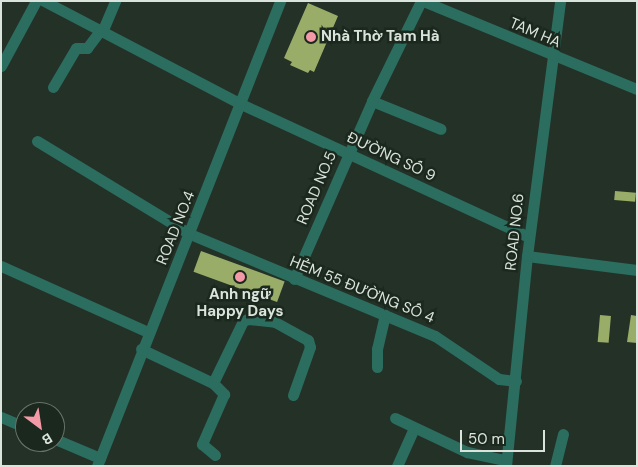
<!DOCTYPE html>
<meta charset="utf-8">
<style>
body{margin:0}
#map{position:relative;width:638px;height:467px;overflow:hidden;background:#243127;font-family:"DM Sans",sans-serif}
div>[style]{position:absolute}
[style*='--x']{left:calc(var(--x)*1px);top:calc(var(--y)*1px);width:calc(var(--w)*1px);rotate:calc(var(--a)*1deg)}
.building>*{inset:0;background:#99ad68;transform-origin:0 0}
.minor>*{height:11px;margin:-5.5px;padding:0 5.5px;transform-origin:5.5px;border-radius:5.5px;background:#2b6d5f}
.dots>*{width:14px;height:14px;translate:-50% -50%;box-sizing:border-box;border:2px solid #1b281d;border-radius:50%}
span{translate:-50% -50%;white-space:nowrap;text-align:center;line-height:1.15;-webkit-text-stroke:5px #1b281d;paint-order:stroke}
.street-label{font-size:15px;color:#dbe4dc}
.poi-label{font-size:15px;color:#dbe4dc;font-weight:700}
.left{translate:0 -50%;text-align:left}
.frame{position:absolute;inset:0;border:2px solid #dbe4dc;pointer-events:none}
.north{position:absolute;left:15px;top:402px;width:50px;height:50px;box-sizing:border-box;background:#1b281d;border:1px solid #687369;border-radius:50%;rotate:149deg;font-size:14px;font-weight:700;line-height:20px;text-align:center;color:#dbe4dc}
.north::after{content:'';display:block;margin:auto;width:18px;height:22px;background:#f49aa7;clip-path:polygon(50% 0,100% 100%,50% 72%,0 100%)}
.scale{position:absolute;left:460px;top:430px;width:85px;height:22px;box-sizing:border-box;border:2px solid #dbe4dc;border-top:0;padding-left:6px;font-size:15px;line-height:18px;white-space:nowrap;color:#dbe4dc;-webkit-text-stroke:4px #1b281d;paint-order:stroke}
</style>
<div id="map">
<div class="building">
<div style="clip-path:polygon(308px 3px,338px 16px,314px 72px,310px 70px,308px 73px,290px 65px,292px 62px,284px 58px)"></div>
<div style="left:615px;top:191px;width:21px;height:9px;rotate:5deg"></div>
<div style="left:201px;top:251px;width:89px;height:22px;rotate:20deg"></div>
<div style="left:600px;top:315px;width:11px;height:27px;rotate:5deg"></div>
<div style="clip-path:polygon(631px 315px,637px 316px,637px 343px,627px 342px)"></div>
</div>
<div class="minor">
<div style="--x:44;--y:1;--w:222;--a:27.6"></div>
<div style="--x:241;--y:104;--w:317;--a:24.8"></div>
<div style="--x:423;--y:1;--w:231;--a:22.4"></div>
<div style="--x:102;--y:32;--w:34;--a:-67"></div>
<div style="--x:1;--y:66;--w:74;--a:-61.7"></div>
<div style="--x:53;--y:87;--w:45;--a:-59.5"></div>
<div style="--x:76;--y:48;--w:11;--a:0"></div>
<div style="--x:87;--y:48;--w:21;--a:-53"></div>
<div style="--x:372;--y:101;--w:74;--a:22.1"></div>
<div style="--x:37;--y:141;--w:179;--a:31.3"></div>
<div style="--x:190;--y:234;--w:265;--a:22.6"></div>
<div style="--x:435;--y:336;--w:77;--a:33.9"></div>
<div style="--x:499;--y:379;--w:17;--a:7"></div>
<div style="--x:527;--y:256;--w:111;--a:7.3"></div>
<div style="--x:1;--y:266;--w:161;--a:24.2"></div>
<div style="--x:294;--y:279;--w:194;--a:-66.3"></div>
<div style="--x:372;--y:101;--w:111;--a:-63.9"></div>
<div style="--x:141;--y:349;--w:80;--a:25.3"></div>
<div style="--x:213;--y:383;--w:16;--a:45"></div>
<div style="--x:224;--y:394;--w:55;--a:113.7"></div>
<div style="--x:202;--y:444;--w:17;--a:40"></div>
<div style="--x:377;--y:367;--w:18;--a:-90"></div>
<div style="--x:377;--y:349;--w:35;--a:-77"></div>
<div style="--x:213;--y:383;--w:69;--a:-64.2"></div>
<div style="--x:243;--y:321;--w:5;--a:-22"></div>
<div style="--x:248;--y:319;--w:27;--a:6"></div>
<div style="--x:275;--y:322;--w:38;--a:29"></div>
<div style="--x:308;--y:340;--w:7;--a:74"></div>
<div style="--x:310;--y:347;--w:51;--a:109.5"></div>
<div style="--x:1;--y:417;--w:26;--a:23"></div>
<div style="--x:395;--y:418;--w:80;--a:25.3"></div>
<div style="--x:467;--y:452;--w:40;--a:12"></div>
<div style="--x:55;--y:439;--w:49;--a:22.9"></div>
<div style="--x:97;--y:466;--w:500;--a:-68.5"></div>
<div style="--x:397;--y:466;--w:42;--a:-65.9"></div>
<div style="--x:506;--y:466;--w:211;--a:-84.3"></div>
<div style="--x:527;--y:256;--w:257;--a:-82.6"></div>
<div style="--x:555;--y:466;--w:33;--a:-76"></div>
</div>
<div class="dots">
<div style="left:311px;top:37px;background:#f49aa7"></div>
<div style="left:240px;top:277px;background:#f49aa7"></div>
</div>
<div class="street-label">
<span style="left:535px;top:33px;rotate:23deg">TAM HA</span>
<span style="left:391px;top:157px;rotate:25deg">ĐƯỜNG SỐ 9</span>
<span style="left:317px;top:188px;rotate:-67deg">ROAD NO.5</span>
<span style="left:176px;top:228px;rotate:-68deg">ROAD NO.4</span>
<span style="left:515px;top:232px;rotate:-84deg">ROAD NO.6</span>
<span style="left:362px;top:290px;rotate:22deg">HẺM 55 ĐƯỜNG SỐ 4</span>
</div>
<div class="poi-label">
<span class="left" style="left:321px;top:37px">Nhà Thờ Tam Hà</span>
<span style="left:240px;top:303px">Anh ngữ<br>Happy Days</span>
</div>
<div class="frame"></div>
<div class="north">B</div>
<div class="scale">50 m</div>
</div>
